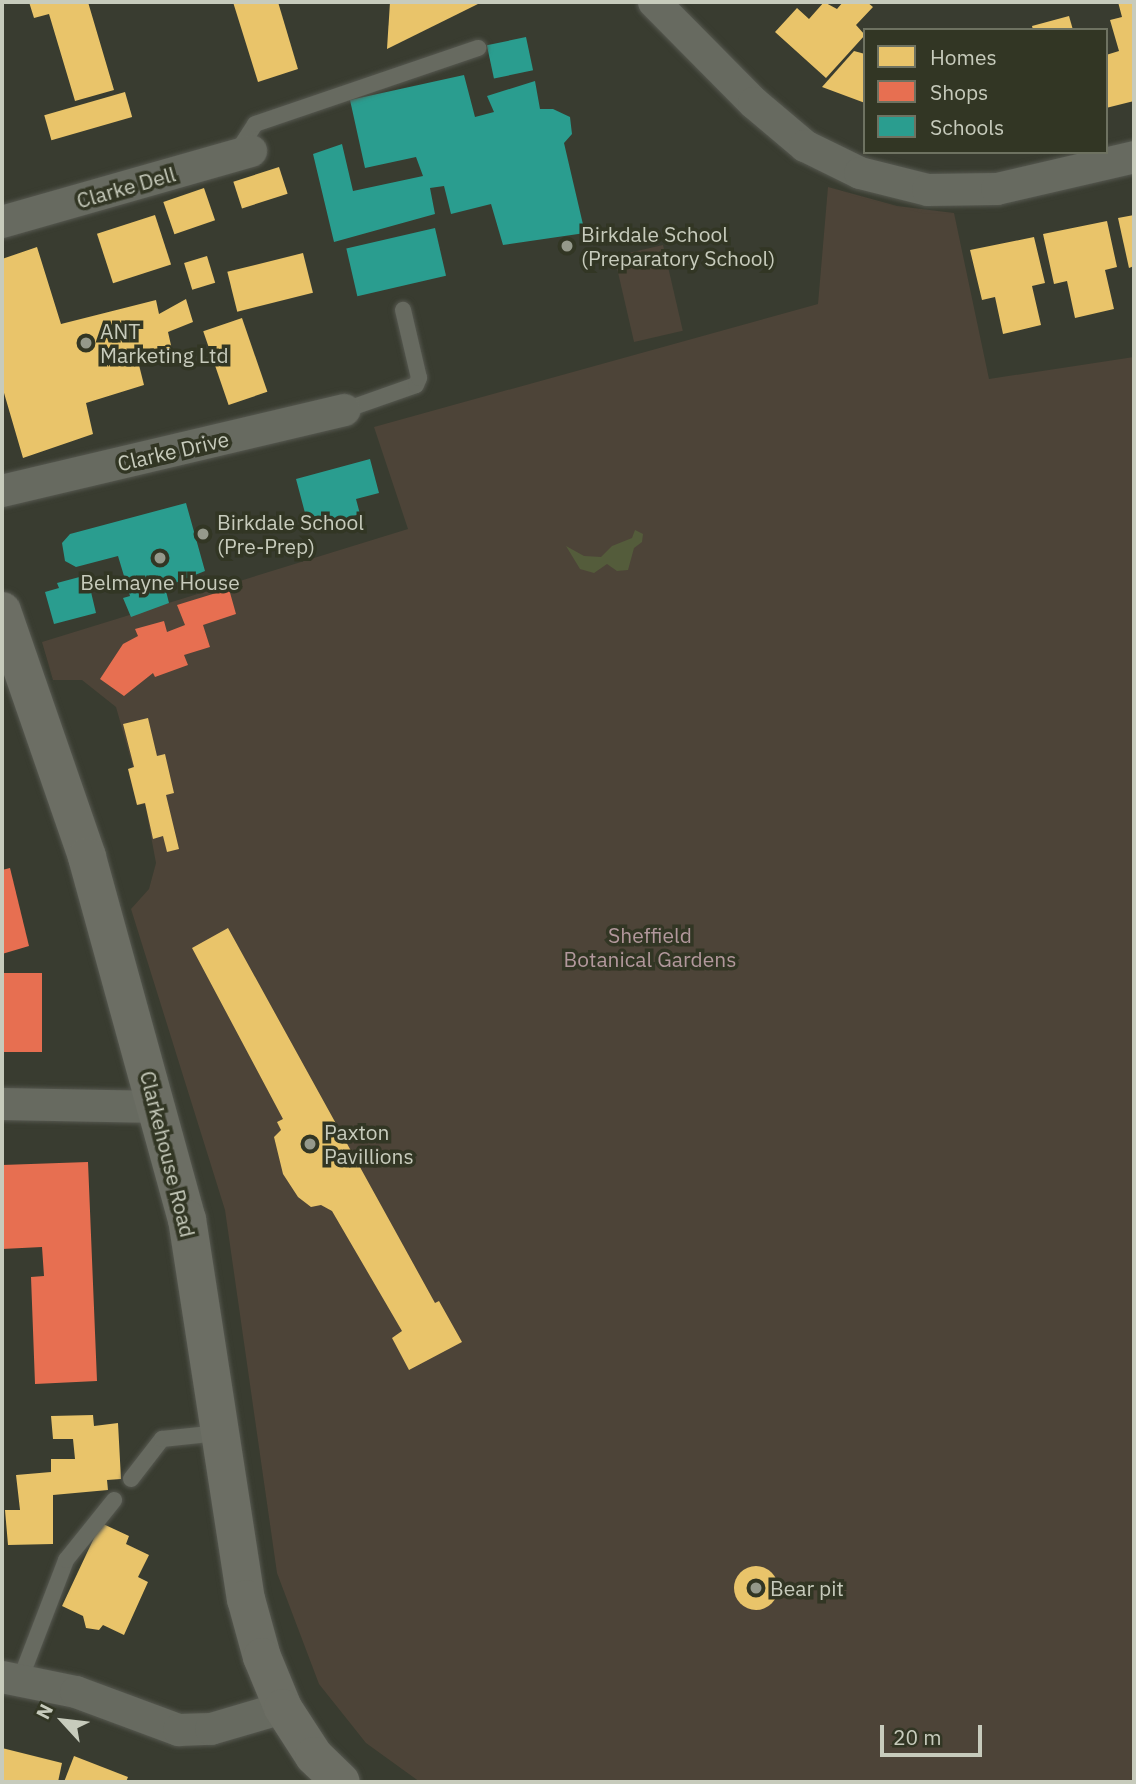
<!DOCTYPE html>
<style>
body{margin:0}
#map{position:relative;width:1136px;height:1784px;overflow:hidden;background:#393c30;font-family:"IBM Plex Sans",sans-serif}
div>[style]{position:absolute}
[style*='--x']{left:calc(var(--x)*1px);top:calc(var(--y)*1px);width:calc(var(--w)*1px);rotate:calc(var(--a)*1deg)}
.green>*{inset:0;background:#4d4438;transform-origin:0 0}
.water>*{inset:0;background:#545c3b}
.homes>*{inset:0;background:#e9c46a;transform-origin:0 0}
.round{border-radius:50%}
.shops>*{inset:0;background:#e76f51;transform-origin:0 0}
.schools>*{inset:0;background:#2a9d8f;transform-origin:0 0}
.roads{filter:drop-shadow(0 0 2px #565850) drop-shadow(0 0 2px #565850)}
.service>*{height:16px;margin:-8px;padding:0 8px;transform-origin:8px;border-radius:8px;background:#676a60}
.minor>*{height:32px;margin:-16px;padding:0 16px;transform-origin:16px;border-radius:16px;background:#676a60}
.secondary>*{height:38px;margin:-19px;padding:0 19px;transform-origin:19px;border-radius:19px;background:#6c6e64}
.dots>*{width:19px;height:19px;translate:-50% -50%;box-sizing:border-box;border:4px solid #323624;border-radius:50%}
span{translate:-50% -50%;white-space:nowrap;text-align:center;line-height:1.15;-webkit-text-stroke:7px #323624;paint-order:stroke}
.street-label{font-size:21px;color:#c7cbbc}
.poi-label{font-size:21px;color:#c7cbbc}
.left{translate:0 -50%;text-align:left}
.park-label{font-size:21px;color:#b2989c}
.frame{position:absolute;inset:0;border:4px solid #c7cbbc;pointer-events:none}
.legend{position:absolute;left:863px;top:28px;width:245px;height:126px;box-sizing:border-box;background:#323624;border:2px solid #6e7261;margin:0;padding:9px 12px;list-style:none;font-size:21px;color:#c7cbbc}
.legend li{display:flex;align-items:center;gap:14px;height:35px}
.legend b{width:35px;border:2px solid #6e7261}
.north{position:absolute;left:28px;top:1686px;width:70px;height:70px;-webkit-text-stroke:5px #323624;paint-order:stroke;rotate:297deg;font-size:19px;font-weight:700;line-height:28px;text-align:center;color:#c7cbbc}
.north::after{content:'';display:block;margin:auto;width:24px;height:32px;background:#c7cbbc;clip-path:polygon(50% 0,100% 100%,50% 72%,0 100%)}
.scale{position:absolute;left:880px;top:1725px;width:102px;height:32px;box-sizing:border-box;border:4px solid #c7cbbc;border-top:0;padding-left:9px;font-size:21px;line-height:24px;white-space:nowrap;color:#c7cbbc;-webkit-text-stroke:5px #323624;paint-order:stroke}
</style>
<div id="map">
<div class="green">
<div style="clip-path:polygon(828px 187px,897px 206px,954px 213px,989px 379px,1134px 357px,1134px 1782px,420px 1782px,366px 1743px,319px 1684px,277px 1573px,225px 1210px,131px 909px,149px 889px,156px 863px,145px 804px,137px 805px,128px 769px,133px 767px,116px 707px,82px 680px,53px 680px,42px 642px,408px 529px,374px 427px,818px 304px)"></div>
<div style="left:663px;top:245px;width:88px;height:50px;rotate:77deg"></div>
</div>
<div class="water">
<div style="clip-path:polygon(635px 530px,643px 534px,642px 542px,634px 548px,628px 570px,617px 571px,607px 564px,594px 573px,580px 569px,566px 546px,584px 556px,601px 557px,612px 546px,632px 538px)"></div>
</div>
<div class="homes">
<div style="clip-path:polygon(29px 2px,88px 2px,114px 90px,75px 101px,49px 14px,34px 18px)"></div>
<div style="clip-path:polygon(233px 2px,278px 2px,298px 69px,258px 82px)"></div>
<div style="clip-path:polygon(390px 2px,482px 2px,387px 49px)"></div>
<div style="clip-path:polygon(824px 2px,837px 9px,843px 2px,867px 2px,873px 7px,856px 25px,865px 35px,826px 78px,775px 32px,797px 8px,809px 19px)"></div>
<div style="clip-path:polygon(1118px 2px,1134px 2px,1134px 101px,1106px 108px,1106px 55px,1119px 51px,1110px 20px,1122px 17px)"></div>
<div style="clip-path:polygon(1069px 16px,1073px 30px,1033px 30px,1032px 26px)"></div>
<div style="clip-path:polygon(854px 51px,865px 54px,865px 103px,822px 87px)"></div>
<div style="left:125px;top:92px;width:26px;height:84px;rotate:74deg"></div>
<div style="left:279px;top:167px;width:28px;height:48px;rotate:72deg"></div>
<div style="left:204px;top:188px;width:34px;height:43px;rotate:71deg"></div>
<div style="left:155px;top:215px;width:52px;height:61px;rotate:72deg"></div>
<div style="clip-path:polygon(1134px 215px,1134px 266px,1129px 268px,1118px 218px)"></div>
<div style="clip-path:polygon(1107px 221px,1117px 267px,1105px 270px,1114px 309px,1075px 318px,1067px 281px,1054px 284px,1043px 234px)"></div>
<div style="clip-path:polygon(1034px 237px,1045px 283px,1032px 286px,1041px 325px,1003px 334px,995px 297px,982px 300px,970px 250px)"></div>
<div style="clip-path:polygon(37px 247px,61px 324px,156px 300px,159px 314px,186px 299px,193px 322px,168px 332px,173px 354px,138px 361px,144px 385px,86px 403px,93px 434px,23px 458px,2px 386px,2px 259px)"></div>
<div style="left:303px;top:253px;width:41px;height:78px;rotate:76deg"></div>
<div style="left:207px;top:256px;width:28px;height:24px;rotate:73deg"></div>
<div style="left:242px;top:318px;width:78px;height:41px;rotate:71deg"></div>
<div style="clip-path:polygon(148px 718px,157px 756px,165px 754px,174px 793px,166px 795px,179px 849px,167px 852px,163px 836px,153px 839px,145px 803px,137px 805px,128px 769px,134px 767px,123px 724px)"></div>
<div style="clip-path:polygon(228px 928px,435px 1303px,439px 1301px,462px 1342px,409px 1370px,392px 1338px,402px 1331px,332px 1211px,321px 1205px,311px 1207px,298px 1197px,283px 1174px,274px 1137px,281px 1130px,277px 1122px,283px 1119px,192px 948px)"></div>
<div style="clip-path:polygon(93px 1415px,94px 1426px,118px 1423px,121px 1479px,107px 1480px,108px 1490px,53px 1495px,53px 1544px,8px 1545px,5px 1510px,20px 1510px,16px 1475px,51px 1472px,51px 1459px,75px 1459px,73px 1439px,53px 1439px,51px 1416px)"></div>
<div style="clip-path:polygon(101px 1523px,129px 1536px,126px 1544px,149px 1555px,138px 1577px,148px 1582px,124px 1635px,103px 1625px,99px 1630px,86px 1628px,83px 1616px,62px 1606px)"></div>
<div class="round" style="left:734px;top:1566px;width:44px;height:44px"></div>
<div style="clip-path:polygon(2px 1748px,62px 1763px,58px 1782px,2px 1782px)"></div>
<div style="clip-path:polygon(74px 1756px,128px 1777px,126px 1782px,64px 1782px)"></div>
</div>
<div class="shops">
<div style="clip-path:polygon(229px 589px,236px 614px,203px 625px,210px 647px,184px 655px,188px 665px,155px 677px,153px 673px,124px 696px,100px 679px,123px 644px,138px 636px,135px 629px,164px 621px,167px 632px,185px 625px,177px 605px)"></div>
<div style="clip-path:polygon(10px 868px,29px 946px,2px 954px,2px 870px)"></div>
<div style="left:2px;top:973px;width:40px;height:79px"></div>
<div style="clip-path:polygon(88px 1162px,97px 1381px,35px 1384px,31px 1277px,44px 1276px,42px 1247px,2px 1249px,2px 1165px)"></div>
</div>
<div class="schools">
<div style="left:526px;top:37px;width:34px;height:40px;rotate:78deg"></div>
<div style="clip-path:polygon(464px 75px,475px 117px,494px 112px,487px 96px,535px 81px,540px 109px,553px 109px,570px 117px,572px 134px,564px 143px,585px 233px,503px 245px,491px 204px,451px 214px,444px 186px,430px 188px,435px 214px,334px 242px,313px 154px,342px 144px,353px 191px,423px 176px,416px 157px,365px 168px,350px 100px)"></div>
<div style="left:435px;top:228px;width:49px;height:91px;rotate:77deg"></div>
<div style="clip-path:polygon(370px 459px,379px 493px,356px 499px,360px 514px,309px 528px,296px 479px)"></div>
<div style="clip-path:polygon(186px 503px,205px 571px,165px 587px,169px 603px,131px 617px,123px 598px,130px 596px,118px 556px,76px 567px,65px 561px,62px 543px,70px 534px)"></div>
<div style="clip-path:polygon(87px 575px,96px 613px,54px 624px,45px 592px,59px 588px,57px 583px)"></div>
</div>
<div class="roads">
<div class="service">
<div style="--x:237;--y:152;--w:33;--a:-57"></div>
<div style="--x:255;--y:124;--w:236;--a:-18.8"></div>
<div style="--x:345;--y:410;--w:75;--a:-19.4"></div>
<div style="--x:416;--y:385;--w:8;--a:-67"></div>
<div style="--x:419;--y:378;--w:70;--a:-103.2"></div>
<div style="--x:131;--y:1479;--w:51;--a:-52.2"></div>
<div style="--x:162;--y:1439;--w:57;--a:-6"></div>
<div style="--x:20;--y:1680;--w:129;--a:-69"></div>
<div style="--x:66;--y:1560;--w:77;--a:-51.3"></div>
</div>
<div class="minor">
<div style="--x:654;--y:2;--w:142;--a:45.3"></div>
<div style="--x:754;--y:103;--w:67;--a:40.1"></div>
<div style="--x:805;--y:146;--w:61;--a:26.1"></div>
<div style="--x:860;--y:173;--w:70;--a:14"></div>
<div style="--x:928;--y:190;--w:69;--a:-0.8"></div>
<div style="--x:997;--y:189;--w:141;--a:-13.1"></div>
<div style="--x:2;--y:222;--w:259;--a:-15.9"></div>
<div style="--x:2;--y:491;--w:352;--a:-13.3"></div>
<div style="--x:2;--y:1104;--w:155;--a:1.1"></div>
<div style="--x:2;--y:1677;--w:76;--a:11.5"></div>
<div style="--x:76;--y:1692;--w:110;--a:20.3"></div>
<div style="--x:179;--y:1730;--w:32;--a:-2"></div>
<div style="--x:211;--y:1729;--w:75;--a:-16.3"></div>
</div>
<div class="secondary">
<div style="--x:2;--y:611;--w:260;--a:70.9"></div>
<div style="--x:87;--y:857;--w:376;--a:74.6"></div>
<div style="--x:187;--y:1219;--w:385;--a:81.2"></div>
<div style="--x:246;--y:1599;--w:60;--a:74.6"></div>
<div style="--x:262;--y:1657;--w:55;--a:67.6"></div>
<div style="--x:283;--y:1708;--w:57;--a:57.1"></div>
<div style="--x:314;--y:1756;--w:37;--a:44"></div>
</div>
</div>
<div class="dots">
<div style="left:567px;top:246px;background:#95998b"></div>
<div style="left:86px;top:343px;background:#95998b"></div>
<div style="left:203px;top:534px;background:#95998b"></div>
<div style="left:160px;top:558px;background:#95998b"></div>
<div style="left:310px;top:1144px;background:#95998b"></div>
<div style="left:756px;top:1588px;background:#95998b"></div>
</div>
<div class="street-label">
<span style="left:126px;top:187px;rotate:-16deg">Clarke Dell</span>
<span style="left:173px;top:451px;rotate:-13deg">Clarke Drive</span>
<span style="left:168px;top:1154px;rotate:76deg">Clarkehouse Road</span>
</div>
<div class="poi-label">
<span class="left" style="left:581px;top:246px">Birkdale School<br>(Preparatory School)</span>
<span class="left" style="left:100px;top:343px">ANT<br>Marketing Ltd</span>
<span class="left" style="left:217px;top:534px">Birkdale School<br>(Pre-Prep)</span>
<span style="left:160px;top:582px">Belmayne House</span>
<span class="left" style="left:324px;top:1144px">Paxton<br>Pavillions</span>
<span class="left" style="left:770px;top:1588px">Bear pit</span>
</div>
<div class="park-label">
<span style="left:650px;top:947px">Sheffield<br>Botanical Gardens</span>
</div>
<div class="frame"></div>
<ul class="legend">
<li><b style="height:19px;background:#e9c46a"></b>Homes</li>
<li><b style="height:19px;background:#e76f51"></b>Shops</li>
<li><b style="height:19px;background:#2a9d8f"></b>Schools</li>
</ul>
<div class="north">N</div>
<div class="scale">20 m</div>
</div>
